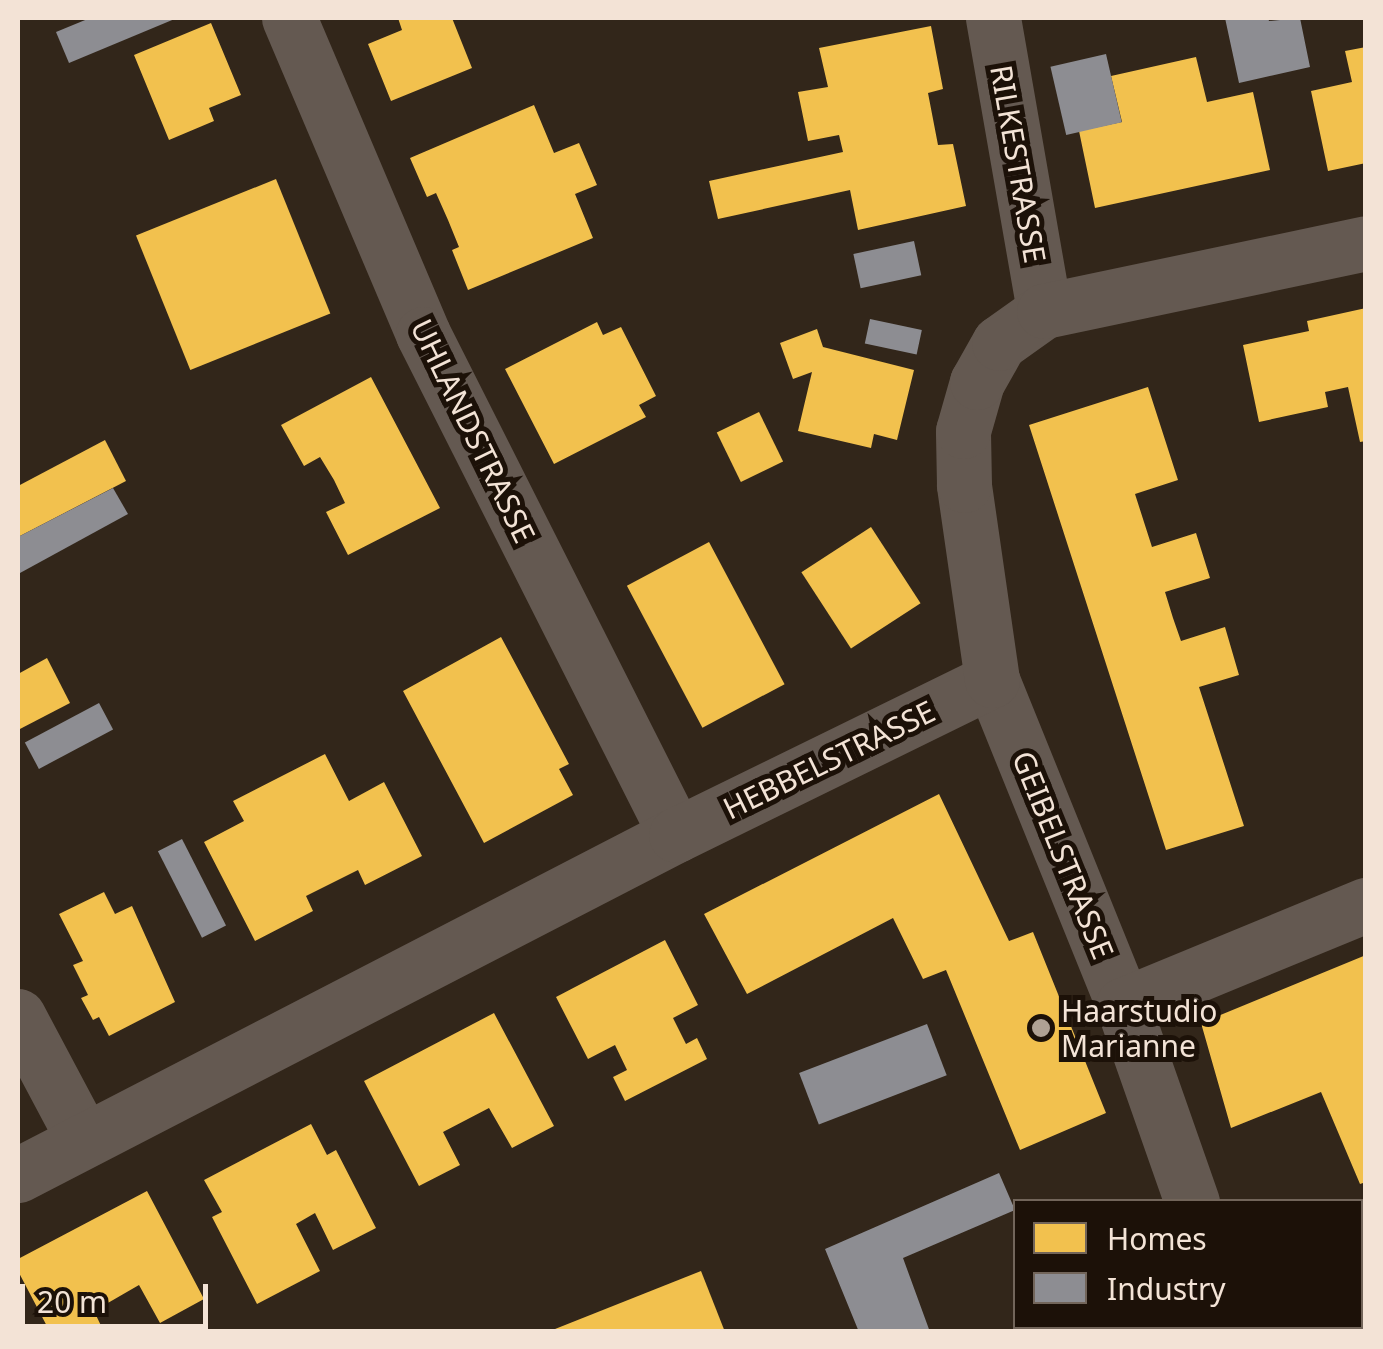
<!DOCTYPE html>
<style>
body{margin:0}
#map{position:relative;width:1383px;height:1349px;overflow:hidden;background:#32261a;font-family:"Noto Sans",sans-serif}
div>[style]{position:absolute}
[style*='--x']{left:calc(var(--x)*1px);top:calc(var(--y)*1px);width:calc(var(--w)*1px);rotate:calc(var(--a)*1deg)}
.homes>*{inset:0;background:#f2c14e;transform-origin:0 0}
.industry>*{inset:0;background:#8d8d92;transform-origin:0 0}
.street>*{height:55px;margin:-27.5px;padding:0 27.5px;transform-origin:27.5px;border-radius:27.5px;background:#645951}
.dots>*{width:28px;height:28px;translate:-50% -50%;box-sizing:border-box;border:5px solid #1c1108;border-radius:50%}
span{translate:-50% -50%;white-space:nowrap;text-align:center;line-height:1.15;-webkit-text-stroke:10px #1c1108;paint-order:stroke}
.street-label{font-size:30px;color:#f3e3d6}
.poi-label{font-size:30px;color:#f3e3d6}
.left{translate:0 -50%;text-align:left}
.frame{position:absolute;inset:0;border:20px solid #f3e3d6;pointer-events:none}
.legend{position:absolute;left:1013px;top:1199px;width:350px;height:130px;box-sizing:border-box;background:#1c1108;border:2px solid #72655a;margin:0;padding:12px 18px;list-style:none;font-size:30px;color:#f3e3d6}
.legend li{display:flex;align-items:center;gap:20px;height:50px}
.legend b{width:50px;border:2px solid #72655a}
.scale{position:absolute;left:20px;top:1284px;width:188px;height:45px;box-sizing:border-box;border:5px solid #f3e3d6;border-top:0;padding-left:12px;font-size:30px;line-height:35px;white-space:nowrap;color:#f3e3d6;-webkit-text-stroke:8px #1c1108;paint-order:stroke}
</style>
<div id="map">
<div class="homes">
<div style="clip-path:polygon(398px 18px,452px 18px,472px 68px,391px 101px,368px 44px,402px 30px)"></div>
<div style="clip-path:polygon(211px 23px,241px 95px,209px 108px,214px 121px,169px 140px,134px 55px)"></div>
<div style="clip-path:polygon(931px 26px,943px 89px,928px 93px,938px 145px,953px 144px,966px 206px,858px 230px,850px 190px,718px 219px,709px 181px,843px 152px,839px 135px,808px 141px,798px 92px,828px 87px,819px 48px)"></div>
<div style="clip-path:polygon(1366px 47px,1366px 163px,1328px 171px,1311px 91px,1352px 82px,1345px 51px)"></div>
<div style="clip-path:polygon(1196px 57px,1207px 102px,1253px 92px,1270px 170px,1095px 208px,1079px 131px,1122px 122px,1111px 76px)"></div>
<div style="clip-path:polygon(534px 105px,554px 153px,579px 143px,597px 185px,575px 194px,593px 238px,468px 290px,452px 250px,459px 247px,448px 220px,436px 193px,427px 197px,410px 158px)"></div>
<div style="left:276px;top:179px;width:145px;height:151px;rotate:68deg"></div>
<div style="clip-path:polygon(1366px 308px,1366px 441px,1360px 442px,1348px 387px,1325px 392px,1328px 407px,1259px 422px,1243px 345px,1309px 331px,1307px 321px)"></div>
<div style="clip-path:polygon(597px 322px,603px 335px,621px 327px,656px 396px,639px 405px,646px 417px,554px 464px,505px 369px)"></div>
<div style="clip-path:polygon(817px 329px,823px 347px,914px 370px,897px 440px,874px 434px,871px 448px,798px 431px,812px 372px,793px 379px,780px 343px)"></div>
<div style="clip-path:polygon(371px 377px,440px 508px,348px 555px,326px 512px,345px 503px,334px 480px,320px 457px,304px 466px,281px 425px)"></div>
<div style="clip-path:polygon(1148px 387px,1178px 480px,1135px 494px,1152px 547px,1196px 533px,1210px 578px,1165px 592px,1173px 618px,1181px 641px,1225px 627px,1239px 675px,1199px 687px,1244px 826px,1166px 850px,1029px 425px)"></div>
<div style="left:759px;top:412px;width:55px;height:47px;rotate:64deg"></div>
<div style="clip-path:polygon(105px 440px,126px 481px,18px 537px,18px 486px)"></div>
<div style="left:871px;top:527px;width:91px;height:83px;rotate:57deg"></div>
<div style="left:709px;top:542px;width:161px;height:93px;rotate:62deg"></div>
<div style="clip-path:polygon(501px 637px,569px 764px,559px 769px,573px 795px,484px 843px,403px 691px)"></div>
<div style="clip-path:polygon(47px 658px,70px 703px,18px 730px,18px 674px)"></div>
<div style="clip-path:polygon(325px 754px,349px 801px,384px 782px,422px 856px,365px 885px,358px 870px,306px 896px,313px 911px,255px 941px,204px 842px,244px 821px,233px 801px)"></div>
<div style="clip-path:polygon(939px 794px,1009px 941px,1033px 932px,1106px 1113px,1020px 1150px,946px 970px,923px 979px,893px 918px,747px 994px,704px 914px)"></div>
<div style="clip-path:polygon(104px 892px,115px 914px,132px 906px,175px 1002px,109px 1036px,99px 1017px,93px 1020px,81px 998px,88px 995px,73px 965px,83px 961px,59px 914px)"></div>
<div style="clip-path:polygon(665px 940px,698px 1005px,673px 1018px,686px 1044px,697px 1038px,707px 1059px,625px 1101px,613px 1077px,627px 1070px,615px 1045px,588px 1059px,556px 997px)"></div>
<div style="clip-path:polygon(1366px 955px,1366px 1182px,1360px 1184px,1321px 1092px,1231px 1128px,1201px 1023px)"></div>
<div style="clip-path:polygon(494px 1013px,554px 1126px,512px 1148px,489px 1108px,443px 1132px,460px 1165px,419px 1186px,364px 1081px)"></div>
<div style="clip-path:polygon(311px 1124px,327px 1155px,336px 1150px,376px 1228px,333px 1250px,315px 1213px,296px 1224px,320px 1271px,257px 1304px,212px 1217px,222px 1212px,204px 1180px)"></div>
<div style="clip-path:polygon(147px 1191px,204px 1299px,160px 1323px,139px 1285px,94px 1311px,104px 1332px,50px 1332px,18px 1271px,18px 1259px)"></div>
<div style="clip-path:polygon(701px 1271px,725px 1332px,550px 1332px,550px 1331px)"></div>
<div style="left:1040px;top:1326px;width:119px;height:6px"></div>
</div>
<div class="industry">
<div style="clip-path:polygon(90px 18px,177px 18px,69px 63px,56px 32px)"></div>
<div style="clip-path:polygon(1225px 18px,1268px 18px,1269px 21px,1300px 18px,1310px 67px,1239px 83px)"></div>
<div style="left:1106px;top:54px;width:70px;height:57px;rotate:77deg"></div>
<div style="left:914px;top:241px;width:35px;height:62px;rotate:78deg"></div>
<div style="left:870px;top:319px;width:53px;height:25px;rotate:12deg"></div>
<div style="clip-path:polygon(113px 488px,128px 514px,20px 573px,18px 537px)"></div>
<div style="left:99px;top:703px;width:30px;height:84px;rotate:62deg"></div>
<div style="left:182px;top:839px;width:97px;height:27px;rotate:63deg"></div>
<div style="left:927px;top:1024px;width:55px;height:137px;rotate:69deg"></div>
<div style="clip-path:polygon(999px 1173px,1015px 1210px,903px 1258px,930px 1332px,859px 1332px,825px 1249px)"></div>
</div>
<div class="street">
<div style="--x:289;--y:18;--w:343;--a:67"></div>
<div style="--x:423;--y:334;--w:561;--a:63.21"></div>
<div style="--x:993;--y:18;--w:297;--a:80.1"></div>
<div style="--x:992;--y:680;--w:350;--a:68"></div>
<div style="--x:1123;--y:1005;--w:209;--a:70.7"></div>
<div style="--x:1123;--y:1005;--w:263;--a:-22.4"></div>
<div style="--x:18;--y:1016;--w:140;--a:62"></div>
<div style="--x:18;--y:1175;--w:741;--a:-27.33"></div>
<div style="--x:676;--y:835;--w:352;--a:-26.1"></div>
<div style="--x:992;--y:680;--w:197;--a:-98.2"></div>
<div style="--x:964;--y:485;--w:54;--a:-91.1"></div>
<div style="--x:963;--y:431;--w:51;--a:-74.1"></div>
<div style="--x:977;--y:382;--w:45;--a:-60.6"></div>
<div style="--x:999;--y:343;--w:55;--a:-35.4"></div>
<div style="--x:1044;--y:311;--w:329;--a:-11.9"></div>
<div style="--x:1228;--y:1326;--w:6;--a:81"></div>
</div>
<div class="dots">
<div style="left:1041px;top:1028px;background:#afa194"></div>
</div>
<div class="street-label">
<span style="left:1018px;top:164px;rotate:80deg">RILKESTRASSE</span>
<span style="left:473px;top:431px;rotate:64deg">UHLANDSTRASSE</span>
<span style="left:829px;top:760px;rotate:-26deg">HEBBELSTRASSE</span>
<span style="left:1063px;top:855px;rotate:68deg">GEIBELSTRASSE</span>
</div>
<div class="poi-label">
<span class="left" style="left:1061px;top:1028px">Haarstudio<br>Marianne</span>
</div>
<div class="frame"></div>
<ul class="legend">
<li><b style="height:28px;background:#f2c14e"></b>Homes</li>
<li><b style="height:28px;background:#8d8d92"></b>Industry</li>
</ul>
<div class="scale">20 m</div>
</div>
